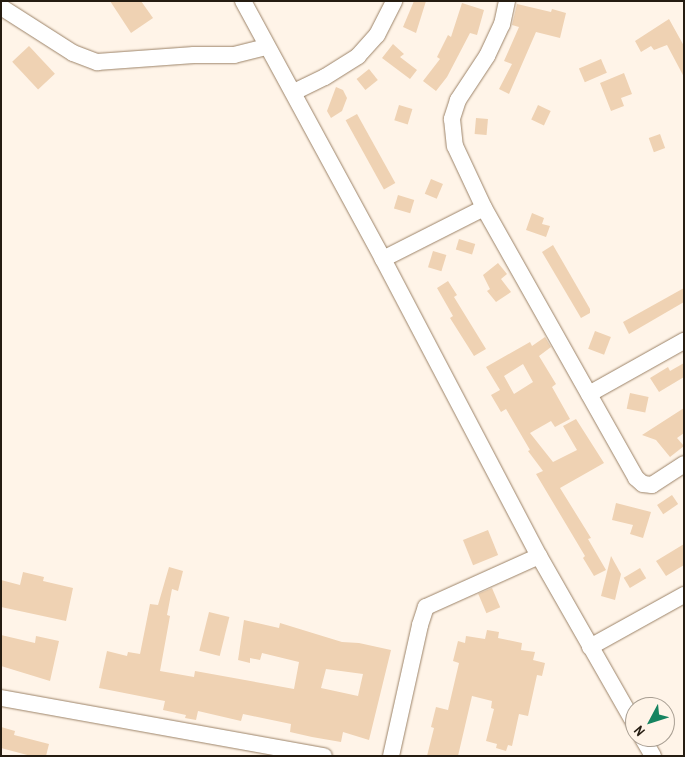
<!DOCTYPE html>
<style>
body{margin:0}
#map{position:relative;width:685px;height:757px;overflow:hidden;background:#fff4e8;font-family:"Archivo Narrow",sans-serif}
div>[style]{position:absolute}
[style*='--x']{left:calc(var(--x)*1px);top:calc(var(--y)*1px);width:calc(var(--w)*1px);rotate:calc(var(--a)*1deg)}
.building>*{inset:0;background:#efd2b3;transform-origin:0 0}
.roads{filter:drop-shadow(0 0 1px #9c8368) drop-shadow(0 0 1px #9c8368)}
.minor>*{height:16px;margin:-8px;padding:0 8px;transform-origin:8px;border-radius:8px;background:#fff}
span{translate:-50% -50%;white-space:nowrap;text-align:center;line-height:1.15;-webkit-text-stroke:5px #fff4e8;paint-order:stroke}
.frame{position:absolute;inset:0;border:2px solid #251c11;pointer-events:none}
.north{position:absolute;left:625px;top:697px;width:50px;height:50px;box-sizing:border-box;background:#fff4e8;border:1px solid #a89e92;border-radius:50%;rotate:230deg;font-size:14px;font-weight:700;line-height:20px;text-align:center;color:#251c11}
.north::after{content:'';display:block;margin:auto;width:18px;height:22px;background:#178460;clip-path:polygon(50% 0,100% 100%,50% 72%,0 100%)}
</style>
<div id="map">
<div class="building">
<div style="clip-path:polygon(110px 1px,141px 1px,153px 18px,131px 33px)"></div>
<div style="clip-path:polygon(414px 1px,426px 1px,416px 33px,403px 27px)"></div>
<div style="clip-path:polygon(462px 3px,484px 10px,477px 35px,470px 33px,447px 77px,436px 91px,423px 81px,440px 59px,437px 57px,448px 35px,451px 37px)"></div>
<div style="clip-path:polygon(517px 4px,551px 12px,552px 9px,566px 13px,560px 38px,536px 32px,509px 94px,499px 89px,512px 64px,504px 61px,519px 27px,512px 25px)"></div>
<div style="clip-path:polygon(669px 19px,684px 46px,684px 77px,667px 45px,654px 50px,651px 46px,641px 52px,635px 41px)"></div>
<div style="clip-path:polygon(393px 44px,404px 54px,400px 57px,417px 70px,410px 79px,382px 58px)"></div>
<div style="left:29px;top:46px;width:38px;height:23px;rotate:47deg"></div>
<div style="left:601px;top:59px;width:15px;height:24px;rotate:67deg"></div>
<div style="left:369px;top:69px;width:14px;height:16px;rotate:51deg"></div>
<div style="clip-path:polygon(624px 73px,632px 94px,621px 98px,624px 106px,611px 111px,600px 83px)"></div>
<div style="clip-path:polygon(336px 87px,343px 90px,347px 98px,342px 111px,331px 118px,327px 111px)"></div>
<div style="left:399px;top:105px;width:14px;height:16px;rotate:17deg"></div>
<div style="left:538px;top:105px;width:14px;height:16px;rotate:25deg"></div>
<div style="left:357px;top:114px;width:79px;height:13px;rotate:61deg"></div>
<div style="left:476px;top:118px;width:12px;height:16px;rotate:5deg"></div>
<div style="left:660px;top:134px;width:15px;height:12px;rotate:70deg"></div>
<div style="left:431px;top:179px;width:13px;height:16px;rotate:23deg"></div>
<div style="left:398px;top:195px;width:17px;height:14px;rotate:17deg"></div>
<div style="clip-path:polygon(532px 213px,544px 218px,542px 224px,550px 226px,546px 237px,526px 230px)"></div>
<div style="left:459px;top:239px;width:17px;height:11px;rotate:17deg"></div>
<div style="clip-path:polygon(553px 245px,590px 309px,590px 313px,581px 318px,542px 252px)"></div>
<div style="left:433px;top:251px;width:14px;height:17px;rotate:17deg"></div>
<div style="clip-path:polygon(498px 263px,507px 274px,501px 279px,511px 292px,496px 302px,487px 291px,490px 289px,483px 275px)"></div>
<div style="clip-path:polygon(448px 281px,457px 295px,454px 297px,486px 349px,474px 356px,450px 318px,453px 316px,437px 288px)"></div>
<div style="clip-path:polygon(684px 288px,684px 302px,629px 334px,623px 322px)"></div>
<div style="left:595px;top:331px;width:17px;height:19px;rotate:21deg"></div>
<div style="clip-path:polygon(evenodd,545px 337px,551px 347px,539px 356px,556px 384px,552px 387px,570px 419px,555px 427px,551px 421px,530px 433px,553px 462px,577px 450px,563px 426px,576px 419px,604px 463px,560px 488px,591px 538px,588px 539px,606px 570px,594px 576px,583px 558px,585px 556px,536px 474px,543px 471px,528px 451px,530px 450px,506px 409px,501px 412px,491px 395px,500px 390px,486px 367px,530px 342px,532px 346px,545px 337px,523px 364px,533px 382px,514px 394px,504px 376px,523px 364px)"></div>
<div style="clip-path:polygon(684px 363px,684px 377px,659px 392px,650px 378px,668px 367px,670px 371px)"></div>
<div style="left:630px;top:393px;width:19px;height:16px;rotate:12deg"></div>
<div style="clip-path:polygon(684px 408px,684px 433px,677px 438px,684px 446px,670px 457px,656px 440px,642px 435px)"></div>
<div style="left:672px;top:495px;width:11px;height:18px;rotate:56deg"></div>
<div style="clip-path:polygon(616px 503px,651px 512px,643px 538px,630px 534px,633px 525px,612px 520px)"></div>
<div style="left:488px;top:530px;width:27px;height:27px;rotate:68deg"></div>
<div style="clip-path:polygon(684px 544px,684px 565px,666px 576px,656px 561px)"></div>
<div style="clip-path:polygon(611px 556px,621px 574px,615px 600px,601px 596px)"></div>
<div style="clip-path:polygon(evenodd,169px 567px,183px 571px,178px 591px,172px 589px,167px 615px,170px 616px,160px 671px,194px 677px,195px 671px,294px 689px,299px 662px,262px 653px,260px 660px,250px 658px,250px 663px,238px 660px,244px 620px,279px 628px,280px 623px,342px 642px,359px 643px,391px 650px,369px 740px,343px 732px,341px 742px,312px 737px,290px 732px,291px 724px,243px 714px,241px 721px,198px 711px,196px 720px,185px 718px,186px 715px,163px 710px,165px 701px,99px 688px,107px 651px,127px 656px,128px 652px,140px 654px,150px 604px,158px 605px,169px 567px,326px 669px,363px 674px,358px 696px,321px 688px,326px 669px)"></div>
<div style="left:640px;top:568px;width:12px;height:19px;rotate:59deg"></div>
<div style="clip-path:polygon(23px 572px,44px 577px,43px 581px,73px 588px,66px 621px,1px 607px,1px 580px,20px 585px)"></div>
<div style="left:492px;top:588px;width:21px;height:15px;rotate:67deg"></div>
<div style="left:209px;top:612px;width:21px;height:40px;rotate:14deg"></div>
<div style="clip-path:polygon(487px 630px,499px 632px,498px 638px,522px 643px,521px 650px,535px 652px,533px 660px,545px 663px,542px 676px,537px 675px,528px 716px,519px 714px,512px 746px,508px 745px,506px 751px,496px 748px,497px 744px,486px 741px,494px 709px,491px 708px,492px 701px,472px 696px,458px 756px,427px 756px,434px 728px,431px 727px,436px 707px,448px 710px,459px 663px,453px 661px,458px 641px,465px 643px,466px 636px,485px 639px)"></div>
<div style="clip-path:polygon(1px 635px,35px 643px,36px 636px,59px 641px,50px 681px,1px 666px)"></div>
<div style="clip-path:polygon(1px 727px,15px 731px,14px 735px,49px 744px,46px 756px,31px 756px,1px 748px)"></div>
</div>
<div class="roads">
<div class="minor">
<div style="--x:243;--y:1;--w:294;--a:61.5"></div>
<div style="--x:383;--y:259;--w:335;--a:62.3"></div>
<div style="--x:539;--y:556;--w:193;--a:60.3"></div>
<div style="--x:507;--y:1;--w:24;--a:102"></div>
<div style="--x:502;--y:24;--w:35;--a:115"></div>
<div style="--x:487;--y:56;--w:53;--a:123.4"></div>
<div style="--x:458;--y:100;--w:20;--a:108"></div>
<div style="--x:452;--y:119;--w:27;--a:84"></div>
<div style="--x:455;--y:146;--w:68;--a:64.9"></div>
<div style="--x:484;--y:208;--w:310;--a:60.6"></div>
<div style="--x:636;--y:478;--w:9;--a:41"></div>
<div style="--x:643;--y:484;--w:9;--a:6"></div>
<div style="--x:652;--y:485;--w:38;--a:-33"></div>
<div style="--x:1;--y:7;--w:85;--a:32.6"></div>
<div style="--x:73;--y:53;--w:26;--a:21"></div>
<div style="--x:97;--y:62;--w:97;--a:-4.1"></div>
<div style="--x:194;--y:55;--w:40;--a:0"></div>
<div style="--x:234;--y:55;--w:34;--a:-14"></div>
<div style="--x:294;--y:92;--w:34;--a:-26"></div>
<div style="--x:325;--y:77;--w:39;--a:-32"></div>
<div style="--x:358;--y:56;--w:28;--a:-48"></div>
<div style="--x:377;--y:35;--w:38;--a:-63"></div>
<div style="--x:383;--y:259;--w:113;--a:-26.8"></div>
<div style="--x:589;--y:394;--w:109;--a:-29.2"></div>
<div style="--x:590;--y:647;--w:107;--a:-29"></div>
<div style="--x:1;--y:698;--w:328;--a:10.2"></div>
<div style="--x:642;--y:737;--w:22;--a:60"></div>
<div style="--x:391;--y:756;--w:134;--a:-77.5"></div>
<div style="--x:420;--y:625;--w:19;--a:-72"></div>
<div style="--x:426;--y:607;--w:124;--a:-24.3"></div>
</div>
</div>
<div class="frame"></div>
<div class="north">N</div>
</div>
